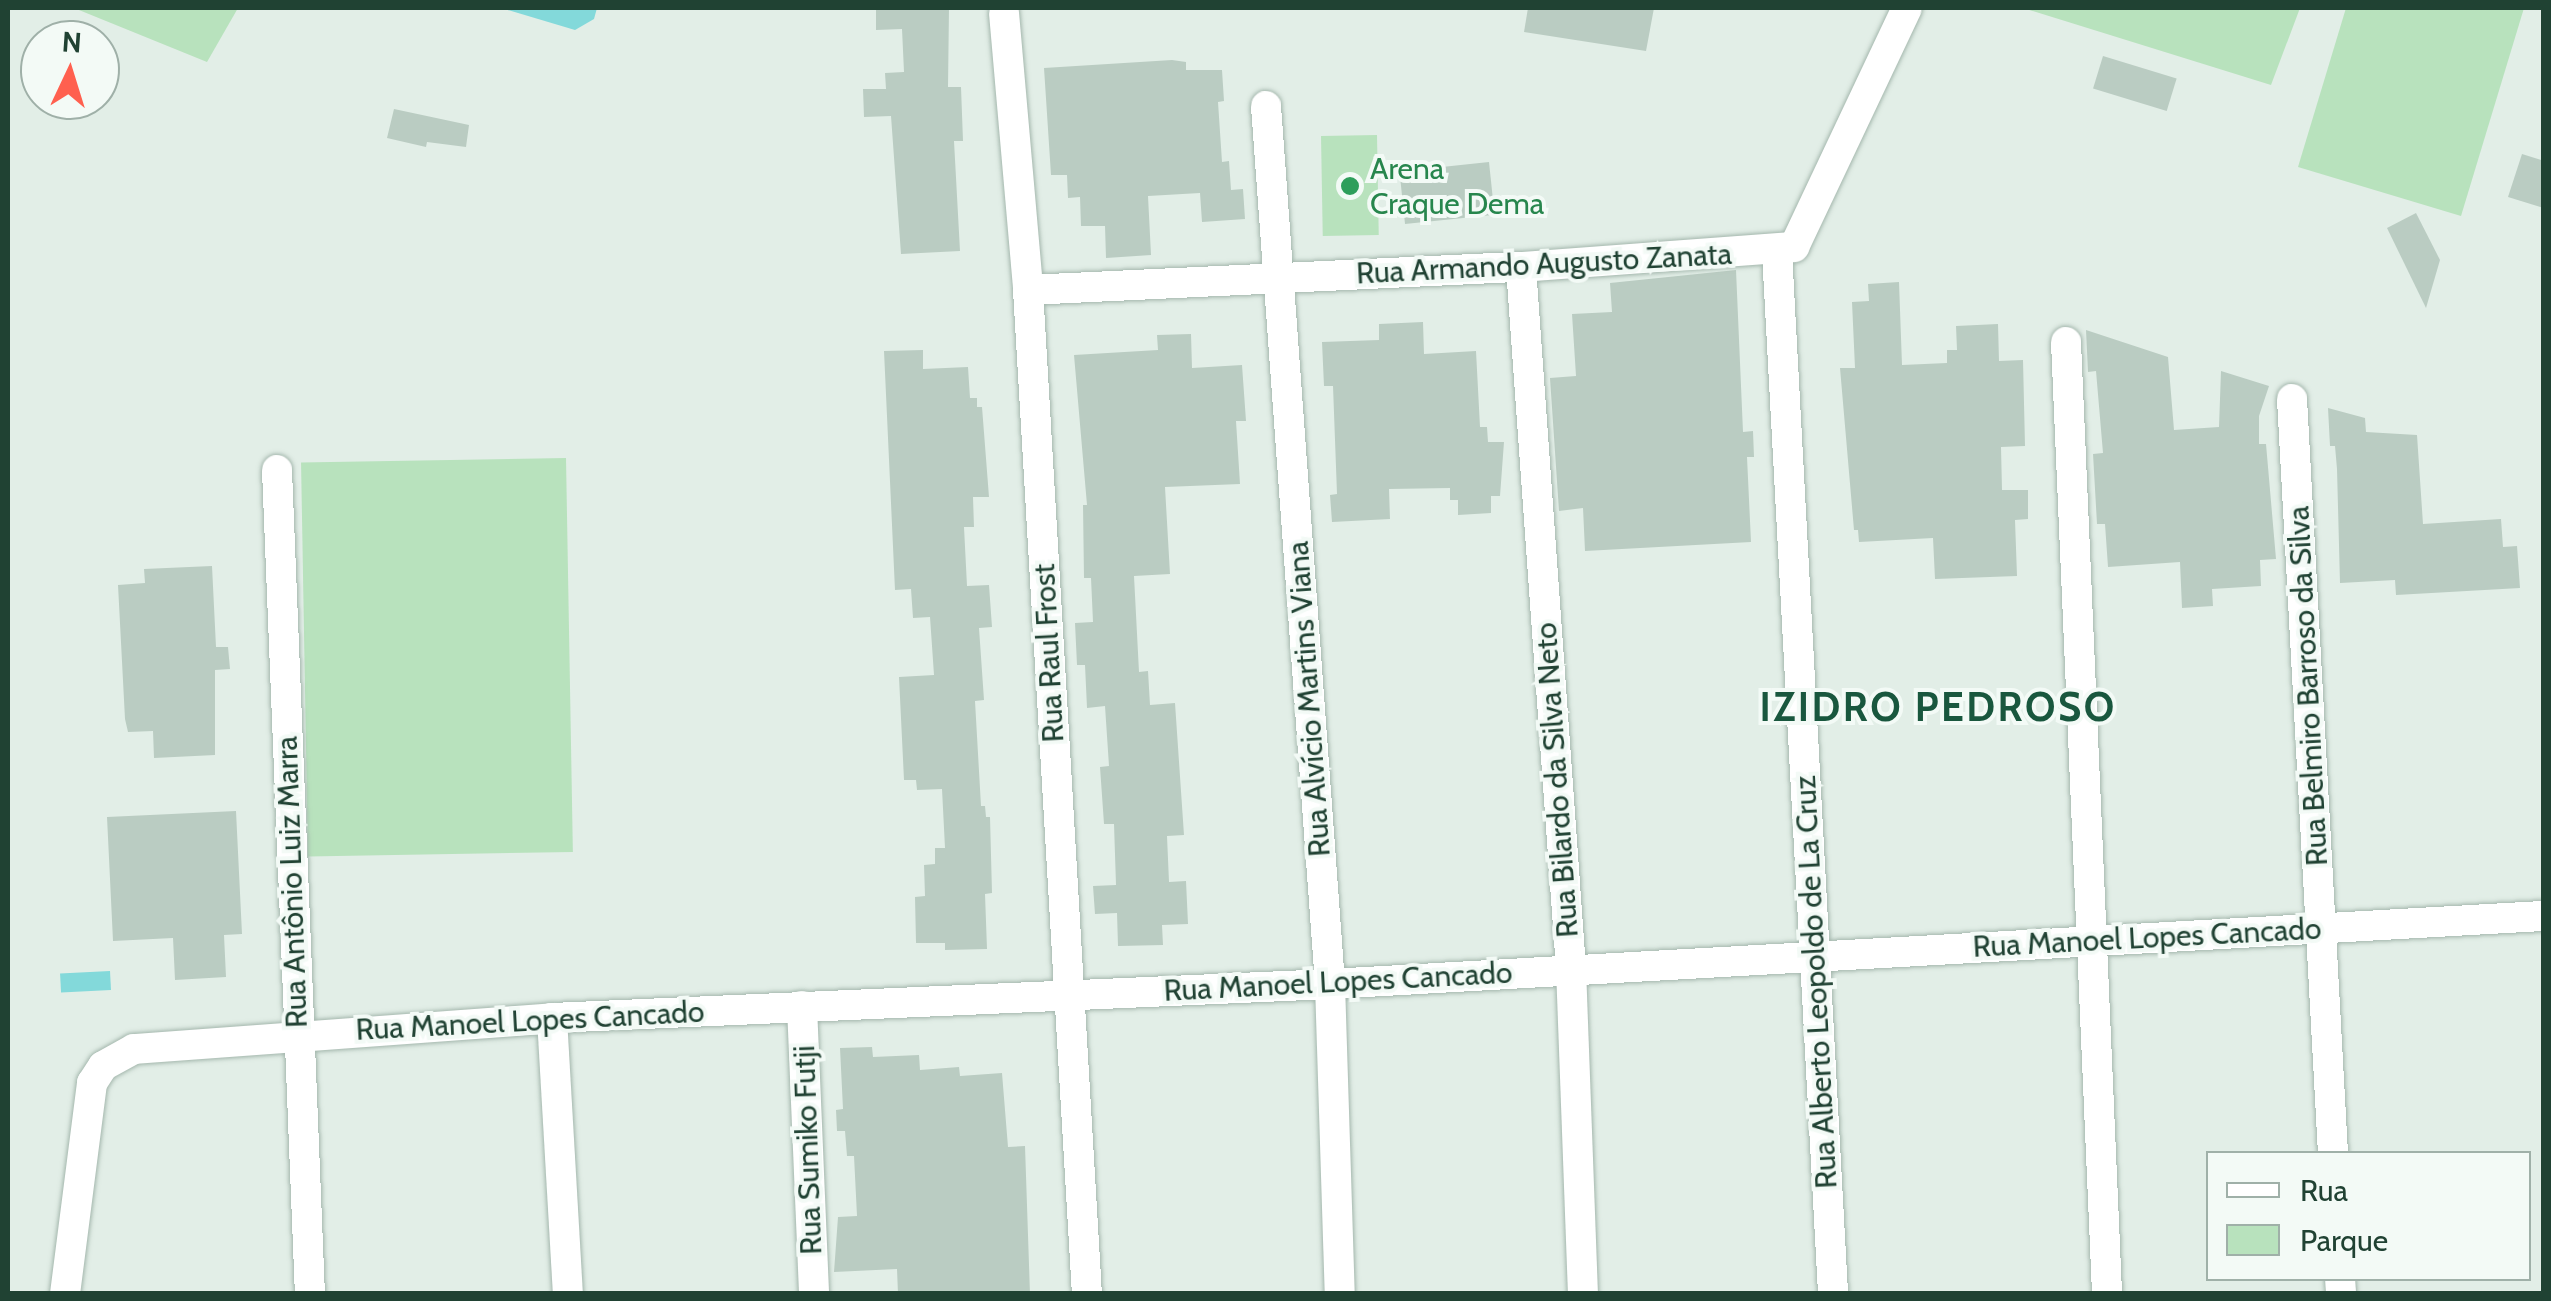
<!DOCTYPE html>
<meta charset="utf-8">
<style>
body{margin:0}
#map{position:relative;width:2551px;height:1301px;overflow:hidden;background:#e2eee7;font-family:Cabin,sans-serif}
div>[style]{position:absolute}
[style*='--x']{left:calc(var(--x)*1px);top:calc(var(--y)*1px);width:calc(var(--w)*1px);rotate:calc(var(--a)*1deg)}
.green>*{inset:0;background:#b8e2bd;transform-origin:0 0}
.water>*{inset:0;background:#83d9da;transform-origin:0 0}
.building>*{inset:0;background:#baccc2;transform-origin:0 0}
.roads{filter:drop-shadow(0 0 2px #a4b7ad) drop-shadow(0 0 2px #a4b7ad)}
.street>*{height:30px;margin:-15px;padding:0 15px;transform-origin:15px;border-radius:15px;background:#fff}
.dots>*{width:28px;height:28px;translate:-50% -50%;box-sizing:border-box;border:5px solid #f3faf6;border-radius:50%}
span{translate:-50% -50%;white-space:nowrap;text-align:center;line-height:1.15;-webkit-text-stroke:8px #f3faf6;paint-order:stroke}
.leisure-label{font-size:30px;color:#27864d}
.left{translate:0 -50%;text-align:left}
.street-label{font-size:30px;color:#204233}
.district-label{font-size:40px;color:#19573e;font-weight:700;letter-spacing:2.5px}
.frame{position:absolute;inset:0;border:10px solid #204233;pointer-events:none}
.legend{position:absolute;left:2206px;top:1151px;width:325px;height:130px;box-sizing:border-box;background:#f3faf6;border:2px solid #9fb0a8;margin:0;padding:12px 18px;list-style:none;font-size:30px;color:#204233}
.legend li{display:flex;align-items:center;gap:20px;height:50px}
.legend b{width:50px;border:2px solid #9fb0a8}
.north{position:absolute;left:20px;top:20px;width:100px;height:100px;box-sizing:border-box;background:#f3faf6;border:2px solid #9fb0a8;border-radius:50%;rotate:4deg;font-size:28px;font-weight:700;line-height:40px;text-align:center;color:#204233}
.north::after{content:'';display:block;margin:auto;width:35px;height:45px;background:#ff604f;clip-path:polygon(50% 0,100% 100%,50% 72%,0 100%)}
</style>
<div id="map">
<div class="green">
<div style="clip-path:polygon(74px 8px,238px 8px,207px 62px)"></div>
<div style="clip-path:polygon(2023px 8px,2300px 8px,2271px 85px)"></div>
<div style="clip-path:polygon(2346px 8px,2524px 8px,2461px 216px,2298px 167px)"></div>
<div style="left:1377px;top:135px;width:100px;height:56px;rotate:89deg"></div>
<div style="left:566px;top:458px;width:394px;height:265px;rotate:89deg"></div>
</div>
<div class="water">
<div style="clip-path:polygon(501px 8px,597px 8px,594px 19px,575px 30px)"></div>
<div style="left:110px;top:971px;width:19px;height:50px;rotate:87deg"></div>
</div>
<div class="building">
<div style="clip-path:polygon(876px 8px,949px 8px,948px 87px,961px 87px,963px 141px,954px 141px,960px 251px,901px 254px,891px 116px,864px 117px,863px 89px,886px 89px,885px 73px,904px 72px,902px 29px,876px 30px)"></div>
<div style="clip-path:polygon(1528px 8px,1654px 8px,1646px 51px,1524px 32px)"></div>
<div style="left:2103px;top:56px;width:77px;height:34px;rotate:17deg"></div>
<div style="clip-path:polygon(1172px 60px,1186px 62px,1186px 70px,1222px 70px,1224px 101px,1218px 102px,1222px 162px,1229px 161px,1231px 190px,1243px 189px,1245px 219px,1202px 222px,1200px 193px,1148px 196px,1151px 255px,1106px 258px,1105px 226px,1081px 226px,1080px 197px,1068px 198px,1067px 175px,1051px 175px,1044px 68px)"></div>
<div style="clip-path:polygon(394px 109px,469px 125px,466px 147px,427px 142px,426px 147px,387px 138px)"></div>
<div style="clip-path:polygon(2522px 154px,2544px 161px,2544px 208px,2508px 197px)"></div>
<div style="left:1489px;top:162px;width:53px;height:90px;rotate:84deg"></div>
<div style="clip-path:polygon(2416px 213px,2440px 260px,2426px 308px,2387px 228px)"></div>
<div style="clip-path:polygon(1736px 270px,1743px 432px,1753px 431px,1754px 457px,1747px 457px,1751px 542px,1585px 551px,1583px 508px,1559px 511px,1550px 378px,1576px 376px,1572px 314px,1612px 312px,1610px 283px)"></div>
<div style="clip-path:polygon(1899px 282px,1902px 365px,1947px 363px,1947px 350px,1957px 350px,1956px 326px,1998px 324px,1999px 361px,2023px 360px,2025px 446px,2001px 447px,2002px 490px,2028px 490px,2028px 519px,2015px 520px,2017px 576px,1935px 579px,1933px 538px,1859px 542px,1858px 530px,1854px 530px,1840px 368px,1855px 368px,1852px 302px,1869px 301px,1868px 284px)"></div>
<div style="clip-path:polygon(1423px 322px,1424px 354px,1476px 351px,1480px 427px,1487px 427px,1488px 442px,1504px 442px,1500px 496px,1491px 496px,1491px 513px,1458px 515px,1458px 500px,1450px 500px,1450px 488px,1389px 489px,1390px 519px,1332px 522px,1330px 495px,1337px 494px,1333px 386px,1324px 386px,1322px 342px,1379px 340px,1379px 324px)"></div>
<div style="clip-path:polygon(2086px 330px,2168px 357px,2174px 430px,2219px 427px,2221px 371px,2269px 386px,2259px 416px,2259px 444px,2266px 444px,2276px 559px,2260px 560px,2261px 586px,2212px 589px,2213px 606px,2182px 608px,2180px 562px,2108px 567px,2105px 524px,2097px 524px,2093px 454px,2103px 453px,2096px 371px,2088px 372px)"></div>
<div style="clip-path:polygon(1191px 334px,1192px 368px,1242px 365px,1246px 421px,1236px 421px,1240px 484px,1165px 487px,1170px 574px,1134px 576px,1139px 672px,1148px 671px,1150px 705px,1175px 703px,1184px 835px,1167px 836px,1169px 882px,1186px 881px,1188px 924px,1162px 925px,1163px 945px,1118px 946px,1117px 913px,1095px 914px,1093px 886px,1116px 885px,1114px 824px,1104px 824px,1100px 767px,1109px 766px,1105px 706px,1087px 708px,1085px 665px,1077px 665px,1075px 623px,1093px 622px,1091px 578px,1084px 578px,1083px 505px,1087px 505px,1074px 355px,1158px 350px,1157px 335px)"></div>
<div style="clip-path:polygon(923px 350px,923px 369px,968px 367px,970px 398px,977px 398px,977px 407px,982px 407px,989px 497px,973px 497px,974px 527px,964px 527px,967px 586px,989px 585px,992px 627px,979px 628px,984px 700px,975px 701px,981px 806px,985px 806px,986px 817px,990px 817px,992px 893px,985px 894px,987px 949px,945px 950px,945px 943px,916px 943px,915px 897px,925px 896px,924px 865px,935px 864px,935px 848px,945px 848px,942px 789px,917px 790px,916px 780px,904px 780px,899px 677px,934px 675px,930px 617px,913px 618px,911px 589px,895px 590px,884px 351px)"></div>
<div style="clip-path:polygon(2328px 408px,2365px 418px,2366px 432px,2417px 435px,2423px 524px,2501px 519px,2503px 547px,2517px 546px,2520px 588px,2396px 595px,2395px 580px,2340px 583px,2337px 469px,2335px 446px,2330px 446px)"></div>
<div style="clip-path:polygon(212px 566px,216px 647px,228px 647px,230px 669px,215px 670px,215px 755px,154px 758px,153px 731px,128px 732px,125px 719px,118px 585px,145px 583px,144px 569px)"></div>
<div style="clip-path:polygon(236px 811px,242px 934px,224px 935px,226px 977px,175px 980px,173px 938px,113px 941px,107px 817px)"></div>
<div style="clip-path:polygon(872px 1047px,873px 1057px,919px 1055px,920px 1070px,959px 1067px,960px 1076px,1002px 1073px,1008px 1147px,1025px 1146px,1030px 1294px,898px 1294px,897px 1269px,834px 1272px,838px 1217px,857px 1216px,854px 1156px,847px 1156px,845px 1131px,837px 1131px,836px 1110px,843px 1109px,840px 1048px)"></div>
</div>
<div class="roads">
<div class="street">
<div style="--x:1004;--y:13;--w:278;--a:85"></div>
<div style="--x:1028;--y:290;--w:1006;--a:86.64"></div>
<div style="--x:1266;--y:106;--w:880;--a:85.83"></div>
<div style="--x:1330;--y:984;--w:310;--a:88.2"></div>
<div style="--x:1777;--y:252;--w:1044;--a:86.92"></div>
<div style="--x:1521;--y:267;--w:703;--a:85.92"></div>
<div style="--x:1571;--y:968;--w:326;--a:87.9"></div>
<div style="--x:1028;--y:290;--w:494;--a:-2.7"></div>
<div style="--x:1521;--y:267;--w:274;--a:-4.2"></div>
<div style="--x:1794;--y:247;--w:264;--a:-64.7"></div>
<div style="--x:2066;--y:342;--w:953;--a:87.53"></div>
<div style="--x:2292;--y:399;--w:756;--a:86.89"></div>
<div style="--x:277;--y:470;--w:825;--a:87.71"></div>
<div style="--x:802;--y:1006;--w:288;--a:87.6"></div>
<div style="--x:552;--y:1018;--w:276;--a:86.7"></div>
<div style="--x:2340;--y:1278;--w:16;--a:86"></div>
<div style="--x:65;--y:1294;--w:213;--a:-82.7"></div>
<div style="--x:92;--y:1083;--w:20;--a:-57"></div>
<div style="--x:103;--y:1066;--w:35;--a:-29"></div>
<div style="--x:134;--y:1049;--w:419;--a:-4.2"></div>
<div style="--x:552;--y:1018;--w:779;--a:-2.5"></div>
<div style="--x:1330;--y:984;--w:1216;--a:-3.21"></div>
</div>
</div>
<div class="dots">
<div style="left:1350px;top:186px;background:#2e9e5b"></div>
</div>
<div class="leisure-label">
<span class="left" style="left:1370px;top:186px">Arena<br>Craque Dema</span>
</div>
<div class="street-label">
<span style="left:1544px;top:264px;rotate:-3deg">Rua Armando Augusto Zanata</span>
<span style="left:1049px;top:653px;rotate:-93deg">Rua Raul Frost</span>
<span style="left:2308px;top:686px;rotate:-93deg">Rua Belmiro Barroso da Silva</span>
<span style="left:1309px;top:699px;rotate:-94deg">Rua Alvício Martins Viana</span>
<span style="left:1557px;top:780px;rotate:-94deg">Rua Bilardo da Silva Neto</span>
<span style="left:292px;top:882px;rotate:-92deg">Rua Antônio Luiz Marra</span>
<span style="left:2147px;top:938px;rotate:-3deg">Rua Manoel Lopes Cancado</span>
<span style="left:1338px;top:982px;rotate:-3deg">Rua Manoel Lopes Cancado</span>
<span style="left:1816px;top:982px;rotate:-93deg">Rua Alberto Leopoldo de La Cruz</span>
<span style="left:530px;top:1021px;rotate:-3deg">Rua Manoel Lopes Cancado</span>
<span style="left:808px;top:1150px;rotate:-92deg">Rua Sumiko Futji</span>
</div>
<div class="district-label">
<span style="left:1938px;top:707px">IZIDRO PEDROSO</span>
</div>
<div class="frame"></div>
<ul class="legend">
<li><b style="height:12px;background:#fff"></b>Rua</li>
<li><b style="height:28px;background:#b8e2bd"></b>Parque</li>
</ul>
<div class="north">N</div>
</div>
